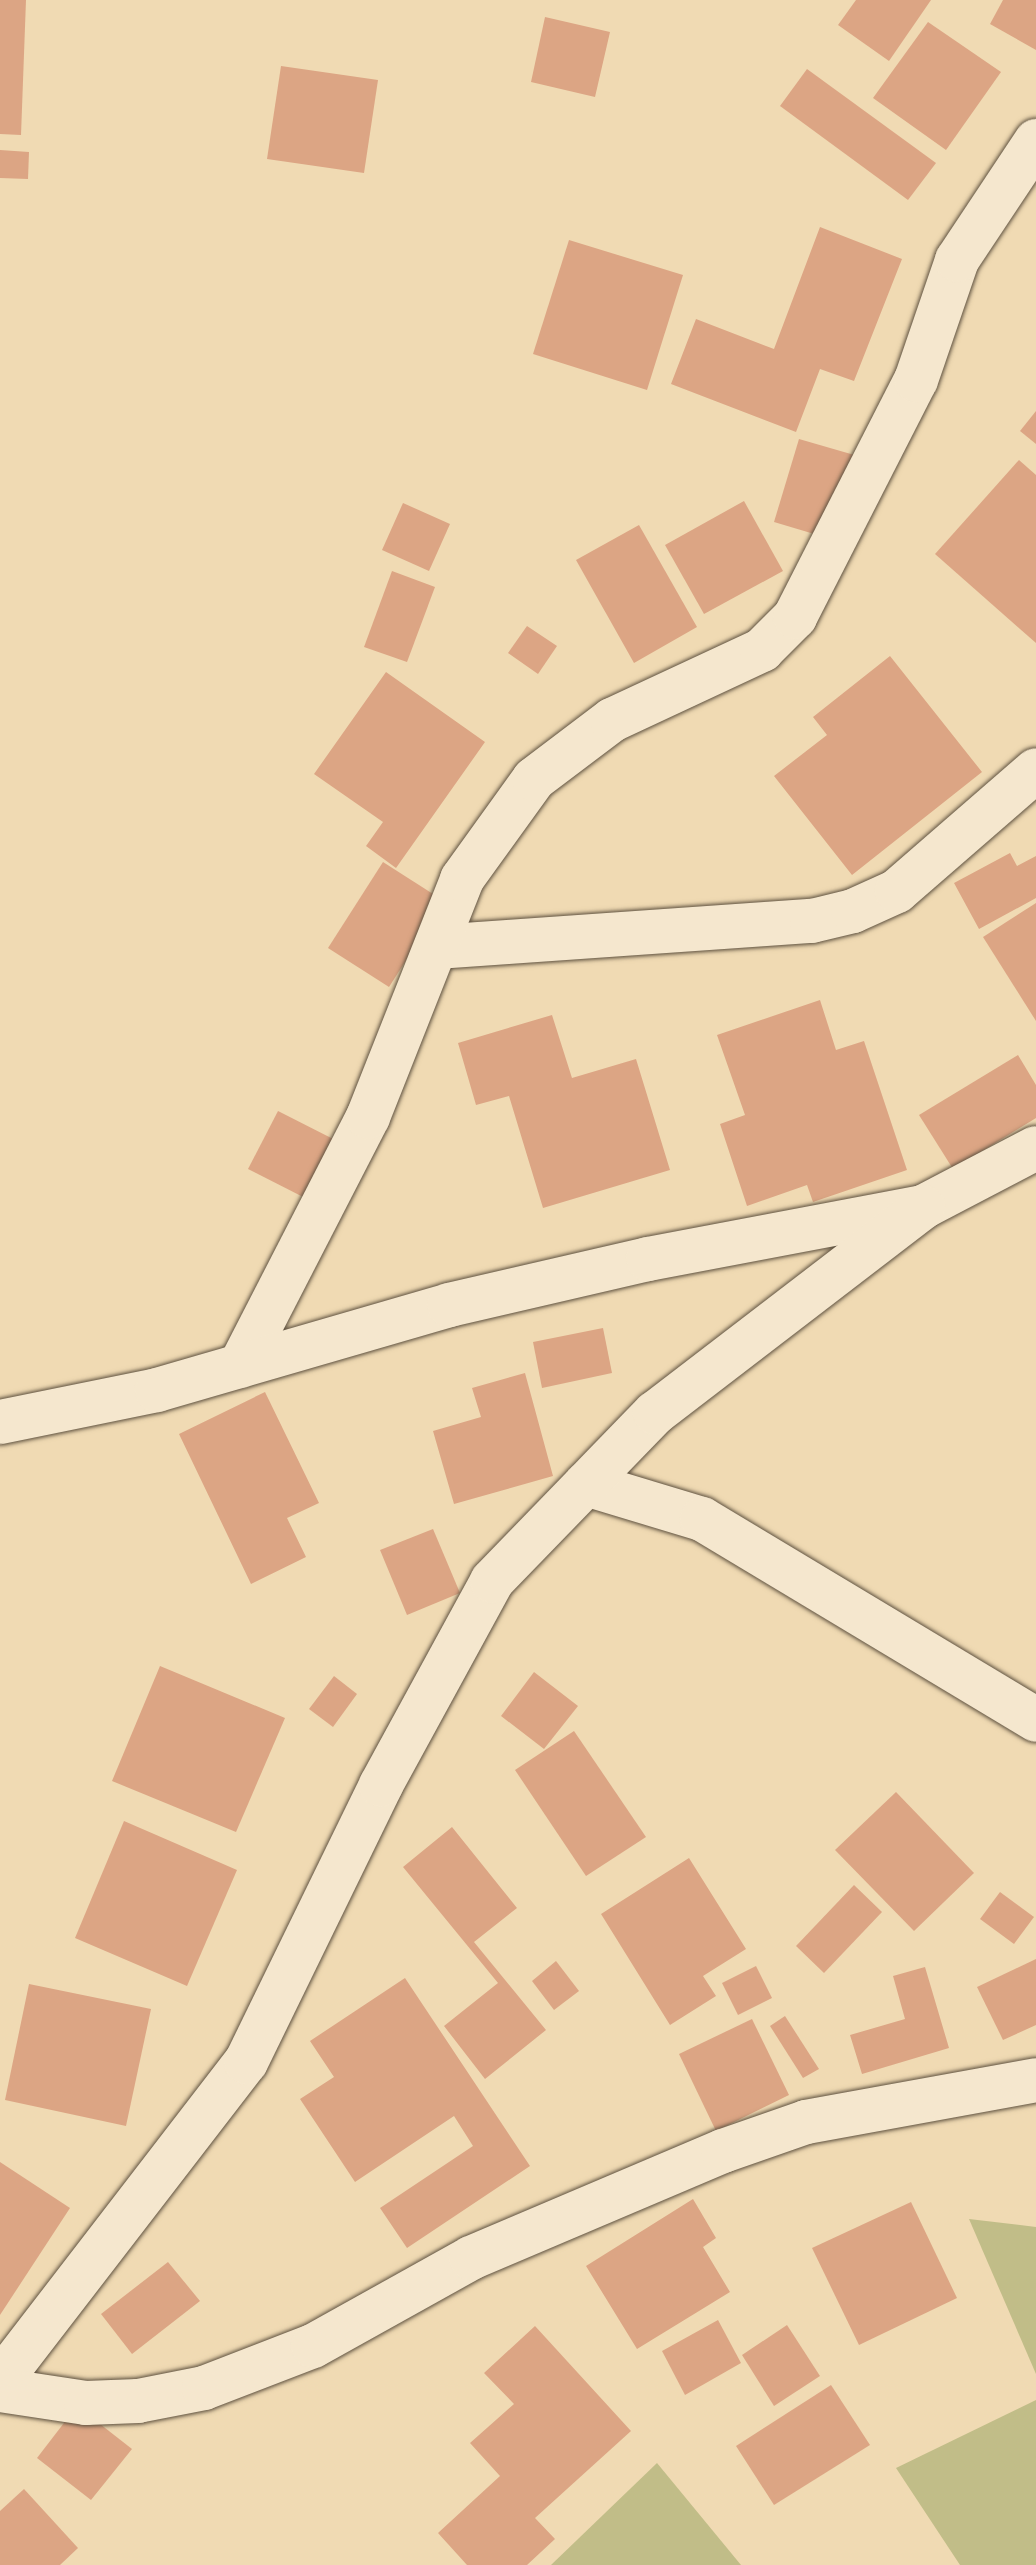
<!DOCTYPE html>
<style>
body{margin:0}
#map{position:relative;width:1036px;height:2565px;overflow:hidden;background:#f0dab3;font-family:"IM FELL DW Pica",serif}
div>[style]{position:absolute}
.green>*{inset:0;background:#c1bd88}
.building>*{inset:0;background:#dca584}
.roads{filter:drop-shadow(0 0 2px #5e513f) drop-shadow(0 0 2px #5e513f)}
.street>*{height:44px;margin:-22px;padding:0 22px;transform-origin:22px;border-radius:22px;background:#f5e7ce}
span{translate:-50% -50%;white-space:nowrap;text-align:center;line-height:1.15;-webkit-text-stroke:8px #f5e7ce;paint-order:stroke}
</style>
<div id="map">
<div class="green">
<i style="clip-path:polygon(969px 2219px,1036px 2227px,1036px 2374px)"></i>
<i style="clip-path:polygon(1036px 2400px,1036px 2565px,960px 2565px,896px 2468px)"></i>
<i style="clip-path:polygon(657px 2463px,741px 2565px,551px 2565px)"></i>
</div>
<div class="building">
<i style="clip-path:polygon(0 0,26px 0,21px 135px,0 134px)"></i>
<i style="clip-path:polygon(856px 0,931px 0,889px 61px,838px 25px)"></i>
<i style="clip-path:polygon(1003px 0,1036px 0,1036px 50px,990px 24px)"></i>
<i style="clip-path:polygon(545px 17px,610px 32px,595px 97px,531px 82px)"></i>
<i style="clip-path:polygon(928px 22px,1001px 72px,946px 150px,873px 98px)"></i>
<i style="clip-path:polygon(281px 66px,378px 80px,364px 173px,267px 159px)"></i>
<i style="clip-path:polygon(807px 69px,936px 163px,908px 200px,780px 106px)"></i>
<i style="clip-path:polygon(0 150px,29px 152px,28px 179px,0 178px)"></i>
<i style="clip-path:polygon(820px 227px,902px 259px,854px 381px,820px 369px,796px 432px,671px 384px,696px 319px,774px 349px)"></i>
<i style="clip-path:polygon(569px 240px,683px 275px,647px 390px,533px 354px)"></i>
<i style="clip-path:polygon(1036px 411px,1036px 444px,1020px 431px)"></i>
<i style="clip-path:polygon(799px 439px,875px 461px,851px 545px,774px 522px)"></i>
<i style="clip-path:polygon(1019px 460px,1036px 475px,1036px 643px,935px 554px)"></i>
<i style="clip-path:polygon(744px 501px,783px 571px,704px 614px,665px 545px)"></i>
<i style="clip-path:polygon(403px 503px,450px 524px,429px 571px,382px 550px)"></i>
<i style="clip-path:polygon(639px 525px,697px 627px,634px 663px,576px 560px)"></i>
<i style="clip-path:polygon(392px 571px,435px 587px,407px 662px,364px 647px)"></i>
<i style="clip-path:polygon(527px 626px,557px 646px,538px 674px,508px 653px)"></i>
<i style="clip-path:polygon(890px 656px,982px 772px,852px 875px,774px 776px,827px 735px,813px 717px)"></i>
<i style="clip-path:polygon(386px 672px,485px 742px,396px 868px,366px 846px,383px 822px,314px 774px)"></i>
<i style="clip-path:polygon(1010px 853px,1017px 866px,1036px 856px,1036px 898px,979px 929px,954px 883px)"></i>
<i style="clip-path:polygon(383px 862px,444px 901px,389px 987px,328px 948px)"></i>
<i style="clip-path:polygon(1036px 903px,1036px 1021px,983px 937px)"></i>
<i style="clip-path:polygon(820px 1000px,836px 1050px,864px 1041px,907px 1170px,813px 1202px,807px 1185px,747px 1206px,720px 1124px,745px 1115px,717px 1035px)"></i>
<i style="clip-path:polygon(552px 1015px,572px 1078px,636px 1059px,670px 1170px,543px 1208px,509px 1096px,476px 1105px,458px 1043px)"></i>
<i style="clip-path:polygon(1018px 1055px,1036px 1085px,1036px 1118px,953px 1169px,919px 1115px)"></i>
<i style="clip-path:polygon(278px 1111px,341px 1143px,311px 1201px,248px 1169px)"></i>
<i style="clip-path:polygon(603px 1328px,612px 1373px,542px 1388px,533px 1342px)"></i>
<i style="clip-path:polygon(525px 1373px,553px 1476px,454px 1504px,433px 1431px,481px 1417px,472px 1388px)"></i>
<i style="clip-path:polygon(265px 1392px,319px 1503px,287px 1518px,306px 1557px,251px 1584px,179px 1434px)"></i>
<i style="clip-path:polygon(433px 1529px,460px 1593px,407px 1615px,380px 1550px)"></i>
<i style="clip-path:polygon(160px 1666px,285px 1718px,236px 1832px,112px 1781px)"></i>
<i style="clip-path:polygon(534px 1672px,578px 1706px,544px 1749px,501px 1716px)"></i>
<i style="clip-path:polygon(334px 1676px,357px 1694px,333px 1727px,309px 1709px)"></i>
<i style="clip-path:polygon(574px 1731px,646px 1837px,586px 1876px,515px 1770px)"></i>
<i style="clip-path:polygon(896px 1792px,974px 1873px,914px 1931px,835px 1850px)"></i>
<i style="clip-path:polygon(124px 1821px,237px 1870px,187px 1986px,75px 1938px)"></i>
<i style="clip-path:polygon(452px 1827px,517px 1908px,474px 1942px,546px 2030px,485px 2079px,444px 2026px,498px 1983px,403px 1867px)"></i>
<i style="clip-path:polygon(689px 1858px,746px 1949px,703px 1976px,716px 1996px,670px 2025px,601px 1914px)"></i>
<i style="clip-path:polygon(854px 1885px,882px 1912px,824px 1973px,796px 1946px)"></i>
<i style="clip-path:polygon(1000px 1892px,1034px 1917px,1014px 1944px,980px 1919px)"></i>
<i style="clip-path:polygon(1036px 1959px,1036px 2025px,1003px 2040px,977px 1987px)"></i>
<i style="clip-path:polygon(556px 1961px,579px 1991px,554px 2010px,532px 1981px)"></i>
<i style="clip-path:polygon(756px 1966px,772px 1998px,738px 2015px,722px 1983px)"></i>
<i style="clip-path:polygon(925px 1967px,949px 2048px,862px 2074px,850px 2035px,905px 2019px,893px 1976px)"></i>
<i style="clip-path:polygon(405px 1978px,530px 2166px,407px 2248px,380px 2208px,473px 2146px,454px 2116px,355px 2182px,300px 2099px,334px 2077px,310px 2041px)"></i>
<i style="clip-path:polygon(29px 1984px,151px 2009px,126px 2126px,5px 2100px)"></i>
<i style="clip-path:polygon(785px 2016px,819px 2069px,803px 2078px,770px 2026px)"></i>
<i style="clip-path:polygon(752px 2019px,789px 2095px,716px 2131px,679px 2054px)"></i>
<i style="clip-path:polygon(0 2162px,70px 2208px,0 2315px)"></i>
<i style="clip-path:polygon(693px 2199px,716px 2238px,703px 2247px,730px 2292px,637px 2349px,586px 2266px)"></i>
<i style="clip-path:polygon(911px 2202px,957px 2298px,859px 2345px,812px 2248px)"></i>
<i style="clip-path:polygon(168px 2262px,200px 2301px,132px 2354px,101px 2314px)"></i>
<i style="clip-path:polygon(718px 2320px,741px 2363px,685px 2395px,662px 2351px)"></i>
<i style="clip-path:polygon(787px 2325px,820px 2376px,774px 2406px,742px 2355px)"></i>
<i style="clip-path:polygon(535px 2326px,631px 2431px,535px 2518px,555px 2539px,527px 2565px,467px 2565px,438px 2533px,500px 2476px,470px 2443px,514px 2404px,484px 2373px)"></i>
<i style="clip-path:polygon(831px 2385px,870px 2445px,774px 2505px,736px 2446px)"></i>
<i style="clip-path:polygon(77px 2406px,132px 2449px,91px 2500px,37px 2458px)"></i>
<i style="clip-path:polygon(24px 2489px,78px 2548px,60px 2565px,0 2565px,0 2511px)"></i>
</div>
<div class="roads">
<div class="street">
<i style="left:436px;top:947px;width:377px;rotate:-4deg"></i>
<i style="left:812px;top:921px;width:42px;rotate:-13.7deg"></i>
<i style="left:853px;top:911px;width:48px;rotate:-24.4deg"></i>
<i style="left:897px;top:891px;width:184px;rotate:-41deg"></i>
<i style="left:240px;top:1366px;width:280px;rotate:-62.8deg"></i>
<i style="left:368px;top:1117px;width:256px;rotate:-68.4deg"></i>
<i style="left:462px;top:879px;width:123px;rotate:-54.2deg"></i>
<i style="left:534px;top:779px;width:98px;rotate:-37.1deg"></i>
<i style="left:612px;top:720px;width:166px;rotate:-25deg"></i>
<i style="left:762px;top:650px;width:47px;rotate:-45deg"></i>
<i style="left:795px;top:617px;width:266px;rotate:-63deg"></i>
<i style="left:916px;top:380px;width:127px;rotate:-71.1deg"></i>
<i style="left:957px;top:260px;width:143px;rotate:-56.4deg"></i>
<i style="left:0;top:1422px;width:160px;rotate:-11.5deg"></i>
<i style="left:157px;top:1390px;width:304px;rotate:-16.2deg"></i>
<i style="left:449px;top:1305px;width:204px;rotate:-13deg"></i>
<i style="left:648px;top:1259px;width:280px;rotate:-10.7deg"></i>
<i style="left:923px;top:1207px;width:127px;rotate:-27.6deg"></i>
<i style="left:586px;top:1484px;width:121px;rotate:16.8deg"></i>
<i style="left:702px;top:1519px;width:390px;rotate:31deg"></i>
<i style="left:0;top:2381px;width:403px;rotate:-52.4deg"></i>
<i style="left:246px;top:2062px;width:308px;rotate:-64deg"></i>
<i style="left:381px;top:1785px;width:232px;rotate:-61.4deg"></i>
<i style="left:492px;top:1581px;width:234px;rotate:-45.9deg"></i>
<i style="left:655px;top:1413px;width:338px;rotate:-37.5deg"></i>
<i style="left:0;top:2390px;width:87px;rotate:8.6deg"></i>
<i style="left:86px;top:2403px;width:52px;rotate:-2.2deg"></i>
<i style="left:138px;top:2401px;width:67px;rotate:-11.1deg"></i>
<i style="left:204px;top:2388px;width:117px;rotate:-21.1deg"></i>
<i style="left:313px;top:2346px;width:181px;rotate:-29.1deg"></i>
<i style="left:471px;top:2258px;width:274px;rotate:-23deg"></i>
<i style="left:723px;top:2151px;width:88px;rotate:-19.3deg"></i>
<i style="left:806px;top:2122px;width:234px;rotate:-10.3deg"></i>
</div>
</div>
</div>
